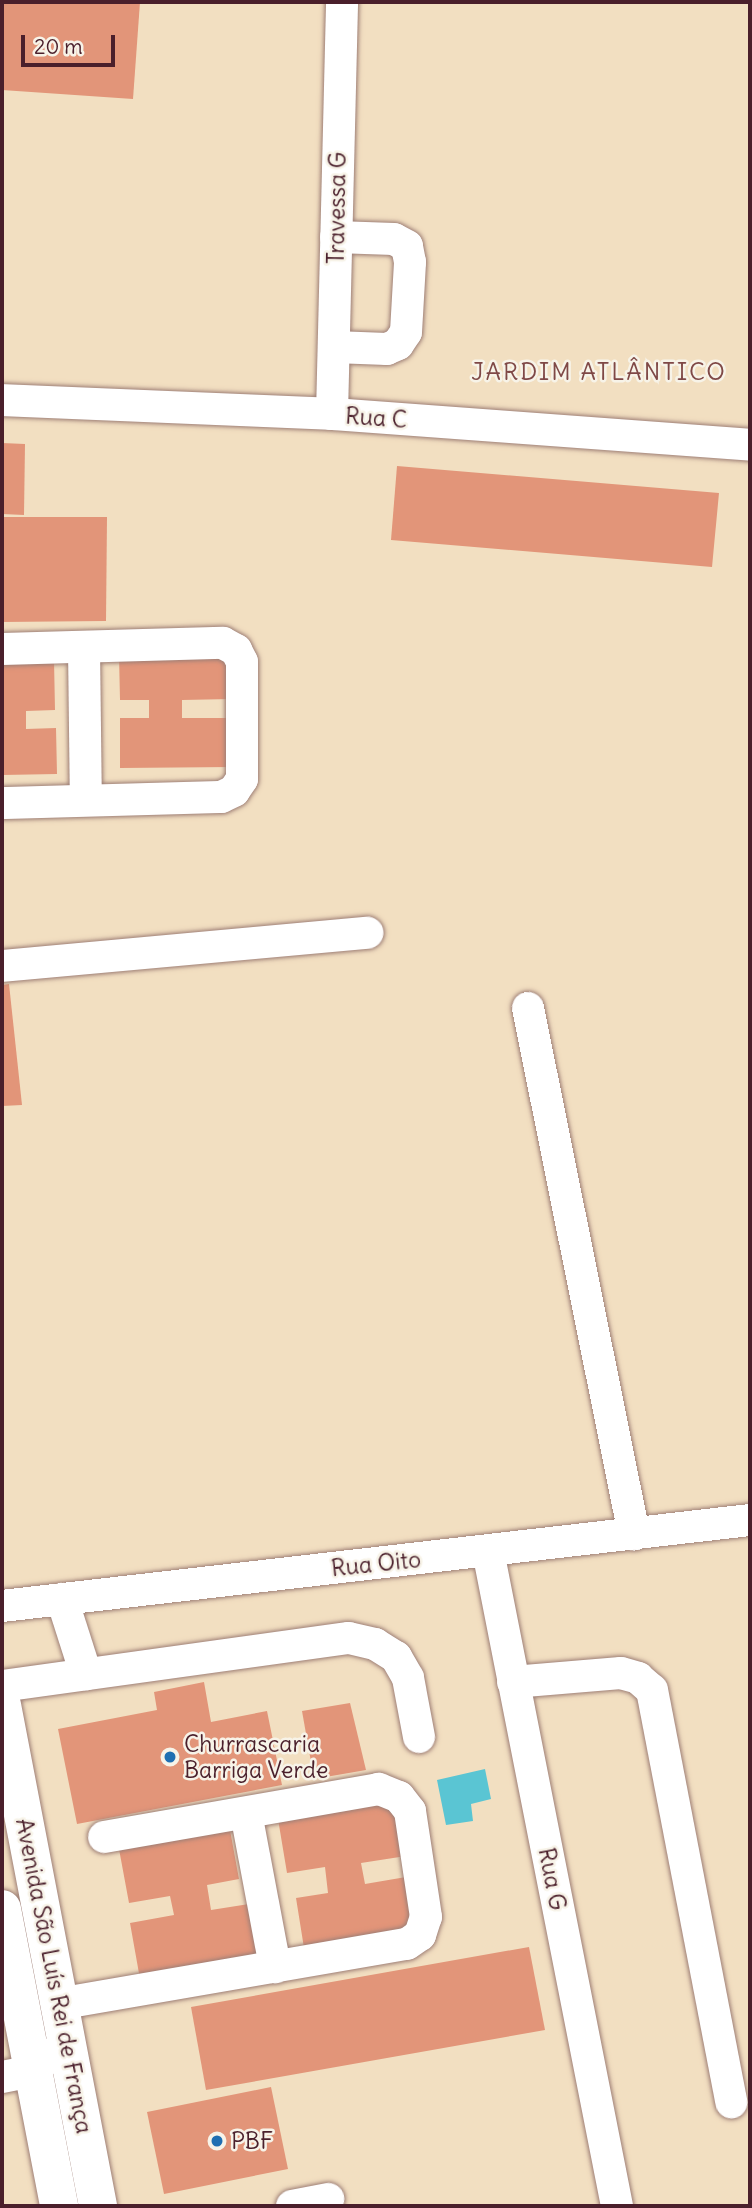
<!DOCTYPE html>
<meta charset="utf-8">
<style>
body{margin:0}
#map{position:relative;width:752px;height:2208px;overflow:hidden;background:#f2dfc1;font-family:Delius,sans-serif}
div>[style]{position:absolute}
.water>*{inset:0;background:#5ac5d3}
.building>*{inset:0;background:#e29579}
.roads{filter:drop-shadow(0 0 2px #9e7f76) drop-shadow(0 0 2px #9e7f76)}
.minor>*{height:32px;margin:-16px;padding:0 16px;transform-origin:16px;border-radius:16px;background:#fff}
.major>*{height:38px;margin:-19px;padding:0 19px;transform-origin:19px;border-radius:19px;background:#fff}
.dots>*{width:19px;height:19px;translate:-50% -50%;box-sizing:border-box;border:4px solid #f7f3e8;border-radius:50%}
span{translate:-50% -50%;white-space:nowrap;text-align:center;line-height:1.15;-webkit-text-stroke:5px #f7f3e8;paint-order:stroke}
.street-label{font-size:23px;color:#4a1f2b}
.poi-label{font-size:23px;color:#4a1f2b}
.left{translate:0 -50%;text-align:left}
.neighbourhood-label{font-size:24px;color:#7f4846;letter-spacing:2px}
.frame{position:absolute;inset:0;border:4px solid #4a1f2b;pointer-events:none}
.scale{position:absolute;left:21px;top:35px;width:94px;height:32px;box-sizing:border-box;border:4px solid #4a1f2b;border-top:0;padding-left:9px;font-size:21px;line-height:24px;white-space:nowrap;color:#4a1f2b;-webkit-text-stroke:5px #f7f3e8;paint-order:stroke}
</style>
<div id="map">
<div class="water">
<i style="clip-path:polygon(485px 1769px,491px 1799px,471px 1804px,473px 1821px,446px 1825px,437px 1780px)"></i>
</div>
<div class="building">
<i style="clip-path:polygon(2px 2px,140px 2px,133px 99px,2px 90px)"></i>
<i style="clip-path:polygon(2px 443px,25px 444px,24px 515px,2px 514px)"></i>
<i style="clip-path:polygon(397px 466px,719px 493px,712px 567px,391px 540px)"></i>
<i style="clip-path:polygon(2px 517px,107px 517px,106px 621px,2px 622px)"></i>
<i style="clip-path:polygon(232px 653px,232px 699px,182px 700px,182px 718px,231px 718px,232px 767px,120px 768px,120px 718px,149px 718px,149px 700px,120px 700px,119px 655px)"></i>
<i style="clip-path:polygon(54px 660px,55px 710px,26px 711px,26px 729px,56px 728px,57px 774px,2px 775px,2px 661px)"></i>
<i style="clip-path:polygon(9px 984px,22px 1105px,2px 1106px,2px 985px)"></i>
<i style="clip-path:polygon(204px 1682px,211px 1722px,267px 1711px,282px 1785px,77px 1824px,58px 1729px,157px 1710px,154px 1692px)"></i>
<i style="clip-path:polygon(350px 1703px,366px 1770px,314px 1779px,302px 1711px)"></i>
<i style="clip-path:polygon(398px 1800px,406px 1856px,361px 1863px,365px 1884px,406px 1877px,415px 1931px,304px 1948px,296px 1898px,328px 1893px,325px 1867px,287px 1873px,278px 1819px)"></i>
<i style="clip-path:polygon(230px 1830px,239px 1879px,207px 1885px,211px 1910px,249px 1904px,258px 1958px,140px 1979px,130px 1923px,174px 1915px,170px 1896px,129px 1903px,119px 1849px)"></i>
<i style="clip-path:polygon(529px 1947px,545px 2030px,206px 2090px,191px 2007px)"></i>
<i style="clip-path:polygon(271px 2087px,288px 2169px,164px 2194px,147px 2112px)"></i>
</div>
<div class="roads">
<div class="minor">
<i style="left:334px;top:347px;width:53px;rotate:2.2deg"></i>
<i style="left:387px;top:349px;width:12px;rotate:-24deg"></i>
<i style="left:398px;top:344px;width:14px;rotate:-56deg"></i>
<i style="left:406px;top:332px;width:70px;rotate:-86.7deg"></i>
<i style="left:410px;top:262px;width:16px;rotate:-101deg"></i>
<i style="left:407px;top:246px;width:15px;rotate:-152deg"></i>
<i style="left:394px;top:239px;width:58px;rotate:-178deg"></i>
<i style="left:2px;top:400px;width:330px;rotate:2.4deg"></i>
<i style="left:332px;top:414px;width:419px;rotate:4.2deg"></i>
<i style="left:332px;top:414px;width:412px;rotate:-88.6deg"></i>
<i style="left:84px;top:647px;width:153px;rotate:89.3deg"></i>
<i style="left:2px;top:649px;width:221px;rotate:-1.6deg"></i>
<i style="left:223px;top:643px;width:15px;rotate:28deg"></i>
<i style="left:236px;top:650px;width:13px;rotate:63deg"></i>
<i style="left:242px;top:662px;width:117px;rotate:90deg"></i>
<i style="left:242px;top:779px;width:14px;rotate:124deg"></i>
<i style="left:234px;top:791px;width:14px;rotate:155deg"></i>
<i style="left:221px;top:797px;width:219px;rotate:178.4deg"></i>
<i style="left:2px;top:966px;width:367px;rotate:-5.2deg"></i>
<i style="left:528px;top:1008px;width:537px;rotate:78.61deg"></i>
<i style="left:488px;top:1551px;width:668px;rotate:78.86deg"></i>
<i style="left:62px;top:1599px;width:79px;rotate:72.3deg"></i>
<i style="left:2px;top:1606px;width:753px;rotate:-6.56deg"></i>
<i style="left:513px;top:1682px;width:108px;rotate:-4.8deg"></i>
<i style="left:621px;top:1673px;width:18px;rotate:16deg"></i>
<i style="left:638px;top:1678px;width:18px;rotate:41deg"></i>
<i style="left:652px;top:1690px;width:420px;rotate:79.1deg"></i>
<i style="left:2px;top:1686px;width:350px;rotate:-7.9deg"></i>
<i style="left:349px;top:1638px;width:27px;rotate:13deg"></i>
<i style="left:375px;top:1644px;width:25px;rotate:32deg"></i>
<i style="left:396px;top:1657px;width:24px;rotate:60deg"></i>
<i style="left:408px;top:1678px;width:60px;rotate:79.4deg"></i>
<i style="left:246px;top:1813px;width:157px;rotate:79.3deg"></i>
<i style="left:58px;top:2004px;width:354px;rotate:-9.8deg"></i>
<i style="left:407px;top:1944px;width:16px;rotate:-35deg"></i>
<i style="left:420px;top:1935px;width:19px;rotate:-72deg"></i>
<i style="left:426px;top:1917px;width:107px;rotate:-98.6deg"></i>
<i style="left:410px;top:1811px;width:18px;rotate:-128deg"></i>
<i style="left:399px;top:1797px;width:22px;rotate:-158deg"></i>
<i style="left:379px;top:1789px;width:279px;rotate:170.1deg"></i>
<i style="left:2px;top:2077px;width:32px;rotate:-11deg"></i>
<i style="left:33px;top:2071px;width:25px;rotate:-43deg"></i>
<i style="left:292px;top:2206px;width:37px;rotate:-11deg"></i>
</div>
<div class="major">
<i style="left:2px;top:1705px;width:510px;rotate:79.15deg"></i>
<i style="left:2px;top:1909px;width:302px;rotate:79.1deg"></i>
</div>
</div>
<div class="dots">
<i style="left:170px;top:1757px;background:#1f6fb2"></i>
<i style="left:217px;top:2141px;background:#1f6fb2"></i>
</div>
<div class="street-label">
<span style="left:337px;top:208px;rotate:-89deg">Travessa G</span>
<span style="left:376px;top:418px;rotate:4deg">Rua C</span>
<span style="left:376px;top:1564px;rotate:-6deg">Rua Oito</span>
<span style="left:552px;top:1879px;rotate:79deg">Rua G</span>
<span style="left:54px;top:1976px;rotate:79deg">Avenida São Luís Rei de França</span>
</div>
<div class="poi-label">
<span class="left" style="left:184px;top:1757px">Churrascaria<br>Barriga Verde</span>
<span class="left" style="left:231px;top:2141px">PBF</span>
</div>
<div class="neighbourhood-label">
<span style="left:599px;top:372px">JARDIM ATLÂNTICO</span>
</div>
<div class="frame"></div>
<div class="scale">20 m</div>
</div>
